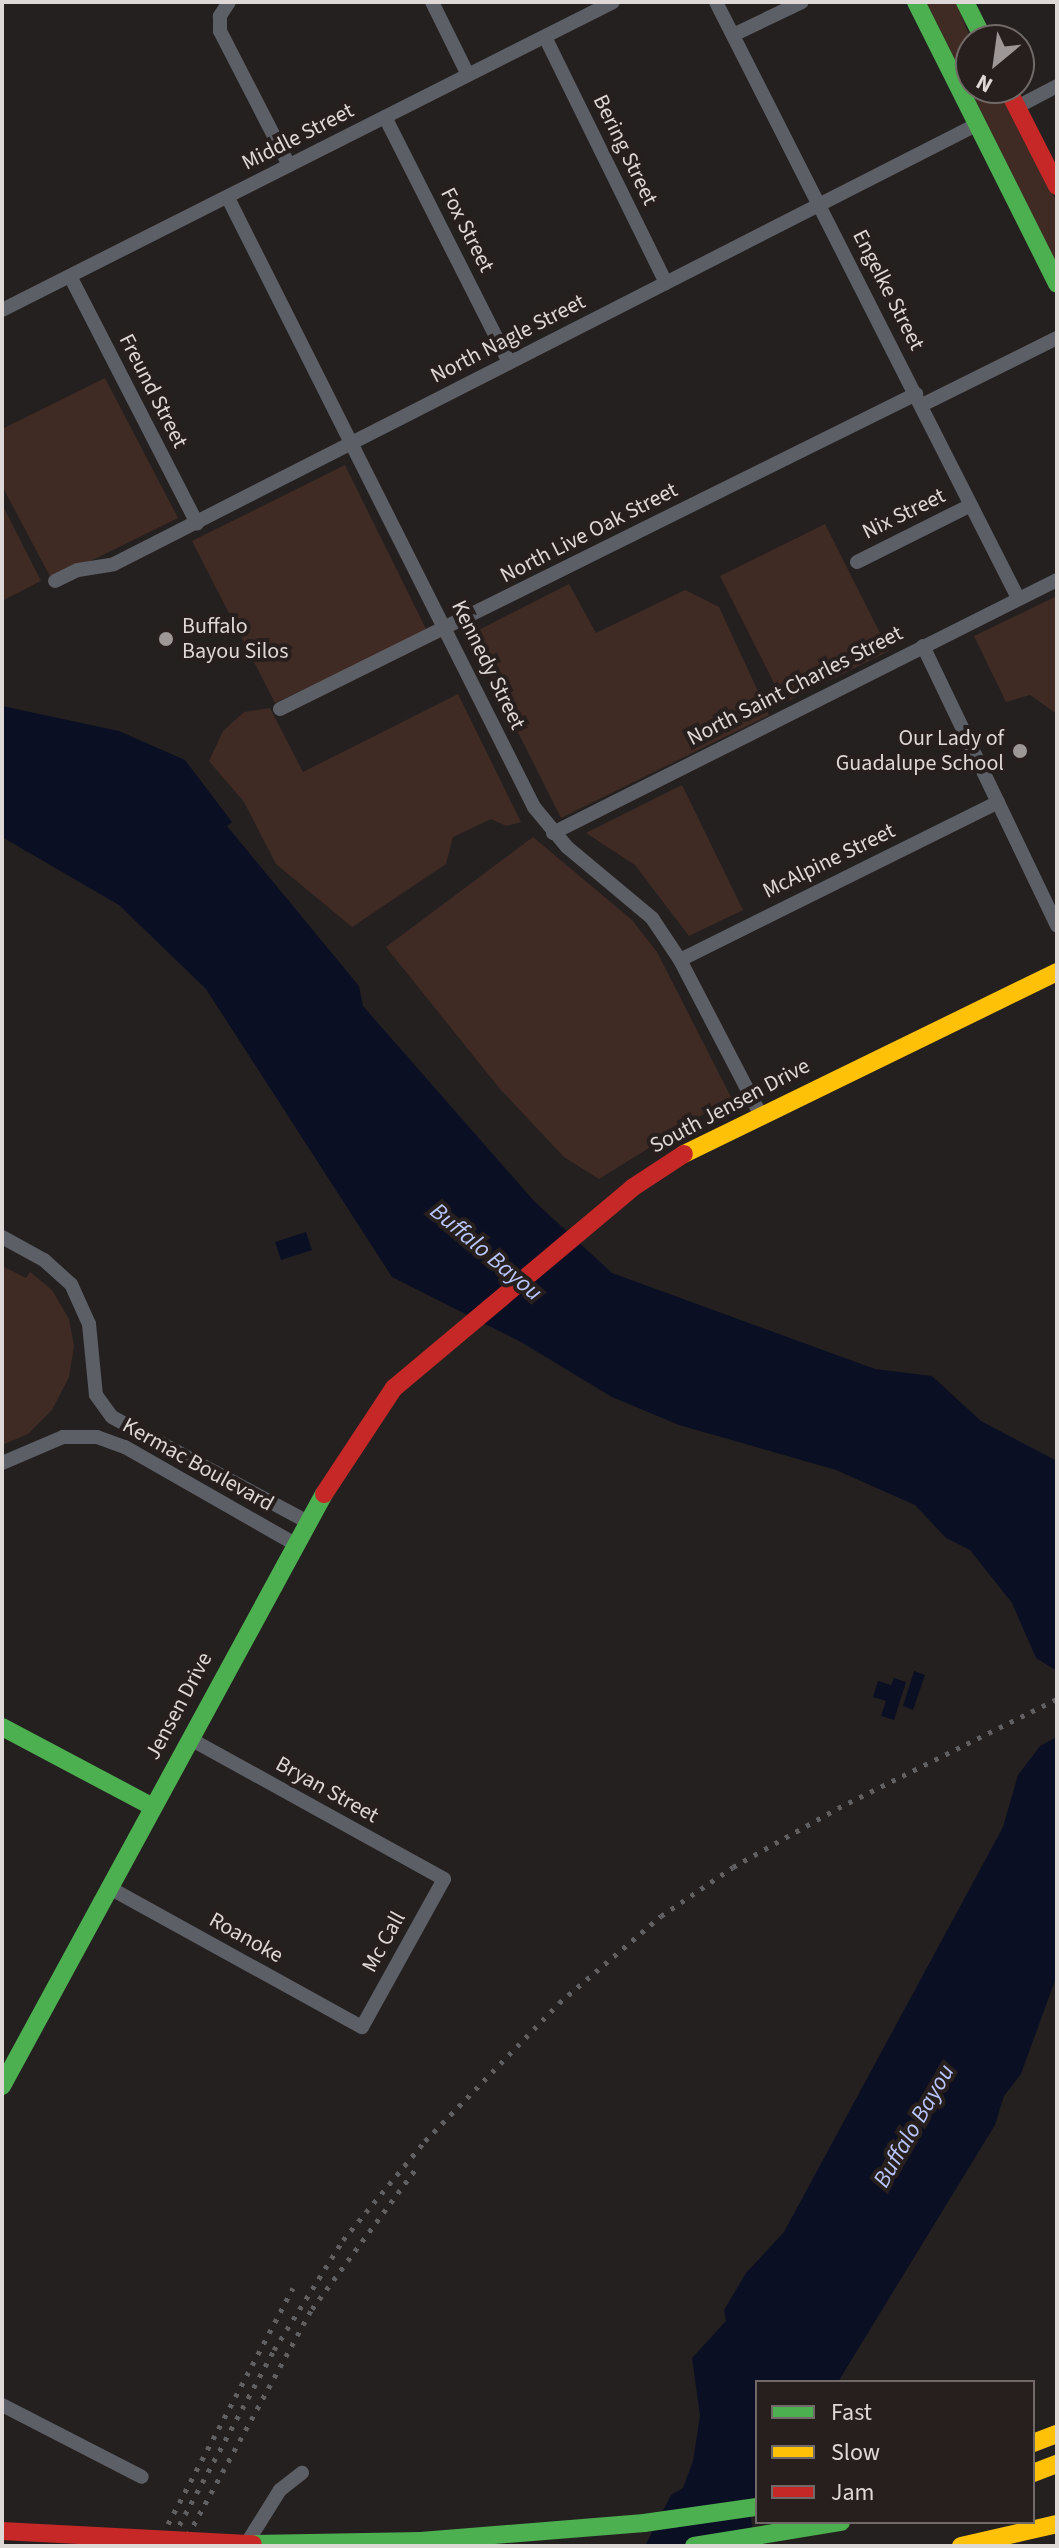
<!DOCTYPE html>
<style>
body{margin:0}
#map{position:relative;width:1059px;height:2548px;overflow:hidden;background:#24201f;font-family:"Source Sans 3",sans-serif}
div>[style]{position:absolute}
.green>*{inset:0;background:#402a24}
.water>*{inset:0;background:#0b0f23}
.street>*{height:14px;margin:-7px;padding:0 7px;transform-origin:7px;border-radius:7px;background:#5d5f67}
.fast>*{height:18px;margin:-9px;padding:0 9px;transform-origin:9px;border-radius:9px;background:#4caf50}
.slow>*{height:18px;margin:-9px;padding:0 9px;transform-origin:9px;border-radius:9px;background:#ffc107}
.jam>*{height:18px;margin:-9px;padding:0 9px;transform-origin:9px;border-radius:9px;background:#c62828}
.rail>*{height:5px;margin-top:-2.5px;transform-origin:0;background:repeating-linear-gradient(90deg,#605f62 0 4px,transparent 0 12px)}
.fast-bridge>*{height:18px;margin:-9px;padding:0 9px;transform-origin:9px;border-radius:9px;background:#4caf50}
.jam-bridge>*{height:18px;margin:-9px;padding:0 9px;transform-origin:9px;border-radius:9px;background:#c62828}
.dots>*{width:22px;height:22px;translate:-50% -50%;box-sizing:border-box;border:4px solid #261f1d;border-radius:50%}
span{translate:-50% -50%;white-space:nowrap;text-align:center;line-height:1.15;-webkit-text-stroke:8px #261f1d;paint-order:stroke}
.street-label{font-size:22px;color:#ded8d7}
.poi-label{font-size:22px;color:#ded8d7}
.left{translate:0 -50%;text-align:left}
.right{translate:-100% -50%;text-align:right}
.water-label{font-size:24px;color:#bac7fd;font-style:italic}
.frame{position:absolute;inset:0;border:4px solid #ded8d7;pointer-events:none}
.legend{position:absolute;left:755px;top:2380px;width:280px;height:144px;box-sizing:border-box;background:#261f1d;border:2px solid #706967;margin:0;padding:10px 14px;list-style:none;font-size:24px;color:#ded8d7}
.legend li{display:flex;align-items:center;gap:16px;height:40px}
.legend b{width:40px;border:2px solid #706967}
.north{position:absolute;left:955px;top:24px;width:80px;height:80px;box-sizing:border-box;background:#261f1d;border:2px solid #706967;border-radius:50%;rotate:209deg;font-size:22px;font-weight:700;line-height:32px;text-align:center;color:#ded8d7}
.north::after{content:'';display:block;margin:auto;width:28px;height:36px;background:#9d9897;clip-path:polygon(50% 0,100% 100%,50% 72%,0 100%)}
</style>
<div id="map">
<div class="green">
<i style="clip-path:polygon(922px 2px,956px 2px,971px 40px,971px 88px,999px 88px,1057px 202px,1057px 269px)"></i>
<i style="clip-path:polygon(105px 378px,178px 518px,52px 580px,2px 486px,2px 429px)"></i>
<i style="clip-path:polygon(345px 465px,427px 631px,275px 703px,192px 541px)"></i>
<i style="clip-path:polygon(2px 504px,41px 581px,2px 601px)"></i>
<i style="clip-path:polygon(825px 524px,889px 651px,784px 703px,720px 576px)"></i>
<i style="clip-path:polygon(569px 584px,596px 633px,685px 590px,719px 607px,769px 715px,561px 818px,469px 635px)"></i>
<i style="clip-path:polygon(1057px 596px,1057px 714px,1030px 695px,1006px 702px,974px 636px)"></i>
<i style="clip-path:polygon(458px 694px,521px 822px,506px 826px,491px 819px,453px 837px,446px 864px,352px 927px,276px 864px,244px 802px,209px 761px,223px 731px,244px 712px,270px 708px,303px 772px)"></i>
<i style="clip-path:polygon(682px 785px,743px 910px,689px 936px,635px 865px,586px 833px)"></i>
<i style="clip-path:polygon(533px 837px,632px 920px,657px 952px,731px 1097px,599px 1179px,564px 1157px,500px 1089px,386px 947px)"></i>
<i style="clip-path:polygon(2px 1266px,26px 1278px,30px 1272px,52px 1290px,69px 1319px,74px 1346px,69px 1377px,52px 1410px,28px 1434px,2px 1445px)"></i>
</div>
<div class="water">
<i style="clip-path:polygon(2px 706px,119px 731px,185px 760px,232px 822px,227px 826px,359px 986px,363px 1006px,534px 1201px,612px 1273px,875px 1369px,932px 1376px,981px 1421px,1057px 1461px,1057px 1671px,1036px 1658px,1012px 1603px,970px 1550px,946px 1538px,915px 1505px,836px 1470px,679px 1425px,612px 1397px,521px 1342px,392px 1277px,206px 989px,119px 905px,2px 837px)"></i>
<i style="clip-path:polygon(306px 1232px,312px 1250px,281px 1260px,275px 1242px)"></i>
<i style="clip-path:polygon(914px 1671px,925px 1675px,913px 1710px,903px 1706px)"></i>
<i style="clip-path:polygon(894px 1678px,906px 1682px,894px 1720px,881px 1716px,886px 1701px,873px 1697px,878px 1681px,891px 1685px)"></i>
<i style="clip-path:polygon(1057px 1737px,1057px 1975px,1021px 2074px,1004px 2096px,995px 2125px,838px 2382px,757px 2382px,757px 2496px,748px 2503px,756px 2546px,645px 2546px,671px 2495px,683px 2488px,693px 2461px,700px 2416px,692px 2358px,726px 2321px,724px 2310px,746px 2273px,784px 2232px,1003px 1827px,1018px 1775px,1040px 1746px)"></i>
</div>
<div class="street">
<i style="left:229px;top:2px;width:17px;rotate:123deg"></i>
<i style="left:220px;top:16px;width:15px;rotate:90deg"></i>
<i style="left:220px;top:31px;width:151px;rotate:62.8deg"></i>
<i style="left:432px;top:2px;width:81px;rotate:63.7deg"></i>
<i style="left:716px;top:2px;width:668px;rotate:63.13deg"></i>
<i style="left:733px;top:35px;width:76px;rotate:-25.6deg"></i>
<i style="left:545px;top:37px;width:274px;rotate:63.8deg"></i>
<i style="left:1017px;top:107px;width:45px;rotate:-27.7deg"></i>
<i style="left:385px;top:117px;width:275px;rotate:63.2deg"></i>
<i style="left:228px;top:198px;width:682px;rotate:63.32deg"></i>
<i style="left:534px;top:807px;width:52px;rotate:50.5deg"></i>
<i style="left:567px;top:847px;width:111px;rotate:39.9deg"></i>
<i style="left:652px;top:918px;width:50px;rotate:56.3deg"></i>
<i style="left:680px;top:960px;width:174px;rotate:62.5deg"></i>
<i style="left:71px;top:278px;width:276px;rotate:62.8deg"></i>
<i style="left:2px;top:310px;width:684px;rotate:-26.75deg"></i>
<i style="left:922px;top:405px;width:151px;rotate:-26.4deg"></i>
<i style="left:857px;top:562px;width:127px;rotate:-26.6deg"></i>
<i style="left:55px;top:581px;width:25px;rotate:-26deg"></i>
<i style="left:78px;top:570px;width:36px;rotate:-9deg"></i>
<i style="left:114px;top:564px;width:970px;rotate:-26.99deg"></i>
<i style="left:923px;top:646px;width:310px;rotate:64.4deg"></i>
<i style="left:280px;top:709px;width:710px;rotate:-26.35deg"></i>
<i style="left:553px;top:833px;width:564px;rotate:-26.66deg"></i>
<i style="left:680px;top:960px;width:355px;rotate:-26.4deg"></i>
<i style="left:2px;top:1237px;width:48px;rotate:28.7deg"></i>
<i style="left:44px;top:1260px;width:36px;rotate:42deg"></i>
<i style="left:71px;top:1284px;width:44px;rotate:65.8deg"></i>
<i style="left:89px;top:1324px;width:71px;rotate:84.4deg"></i>
<i style="left:96px;top:1395px;width:27px;rotate:54deg"></i>
<i style="left:112px;top:1417px;width:220px;rotate:28.2deg"></i>
<i style="left:2px;top:1463px;width:66px;rotate:-23.1deg"></i>
<i style="left:63px;top:1437px;width:34px"></i>
<i style="left:97px;top:1437px;width:30px;rotate:20deg"></i>
<i style="left:125px;top:1447px;width:193px;rotate:29.7deg"></i>
<i style="left:108px;top:1887px;width:290px;rotate:28.9deg"></i>
<i style="left:362px;top:2027px;width:169px;rotate:-61deg"></i>
<i style="left:444px;top:1879px;width:291px;rotate:-151.1deg"></i>
<i style="left:2px;top:2405px;width:157px;rotate:27.2deg"></i>
<i style="left:245px;top:2546px;width:66px;rotate:-58deg"></i>
<i style="left:280px;top:2490px;width:28px;rotate:-38deg"></i>
</div>
<div class="fast">
<i style="left:916px;top:2px;width:315px;rotate:63.4deg"></i>
<i style="left:965px;top:2px;width:42px;rotate:63.4deg"></i>
<i style="left:2px;top:1727px;width:169px;rotate:27.9deg"></i>
<i style="left:2px;top:2086px;width:674px;rotate:-61.46deg"></i>
<i style="left:694px;top:2546px;width:149px;rotate:-9.3deg"></i>
</div>
<div class="slow">
<i style="left:684px;top:1154px;width:415px;rotate:-26deg"></i>
<i style="left:1033px;top:2443px;width:26px;rotate:-21deg"></i>
<i style="left:1033px;top:2473px;width:26px;rotate:-21deg"></i>
<i style="left:961px;top:2546px;width:98px;rotate:-12.9deg"></i>
</div>
<div class="jam">
<i style="left:1007px;top:88px;width:110px;rotate:63deg"></i>
<i style="left:324px;top:1494px;width:127px;rotate:-56.6deg"></i>
<i style="left:394px;top:1388px;width:311px;rotate:-40deg"></i>
<i style="left:632px;top:1188px;width:62px;rotate:-33.2deg"></i>
</div>
<div class="rail">
<i style="left:168px;top:2524px;width:267px;rotate:-62.1deg"></i>
<i style="left:168px;top:2546px;width:223px;rotate:-61.6deg"></i>
<i style="left:274px;top:2350px;width:130px;rotate:-57.9deg"></i>
<i style="left:343px;top:2240px;width:129px;rotate:-50.4deg"></i>
<i style="left:425px;top:2141px;width:192px;rotate:-45.8deg"></i>
<i style="left:559px;top:2003px;width:134px;rotate:-40.5deg"></i>
<i style="left:661px;top:1916px;width:87px;rotate:-34.2deg"></i>
<i style="left:733px;top:1867px;width:120px;rotate:-29.3deg"></i>
<i style="left:838px;top:1808px;width:245px;rotate:-26.5deg"></i>
<i style="left:182px;top:2546px;width:270px;rotate:-61.3deg"></i>
<i style="left:312px;top:2309px;width:178px;rotate:-53.5deg"></i>
</div>
<div class="fast-bridge">
<i style="left:253px;top:2544px;width:168px;rotate:-1deg"></i>
<i style="left:421px;top:2541px;width:224px;rotate:-4.6deg"></i>
<i style="left:644px;top:2523px;width:114px;rotate:-8.1deg"></i>
</div>
<div class="jam-bridge">
<i style="left:2px;top:2531px;width:251px;rotate:3deg"></i>
</div>
<div class="dots">
<i style="left:166px;top:639px;background:#9d9897"></i>
<i style="left:1020px;top:751px;background:#9d9897"></i>
</div>
<div class="street-label">
<span style="left:298px;top:137px;rotate:-27deg">Middle Street</span>
<span style="left:625px;top:150px;rotate:64deg">Bering Street</span>
<span style="left:467px;top:230px;rotate:63deg">Fox Street</span>
<span style="left:888px;top:290px;rotate:63deg">Engelke Street</span>
<span style="left:508px;top:339px;rotate:-27deg">North Nagle Street</span>
<span style="left:153px;top:391px;rotate:63deg">Freund Street</span>
<span style="left:904px;top:514px;rotate:-26deg">Nix Street</span>
<span style="left:589px;top:533px;rotate:-27deg">North Live Oak Street</span>
<span style="left:488px;top:665px;rotate:64deg">Kennedy Street</span>
<span style="left:795px;top:686px;rotate:-27deg">North Saint Charles Street</span>
<span style="left:829px;top:861px;rotate:-26deg">McAlpine Street</span>
<span style="left:730px;top:1106px;rotate:-28deg">South Jensen Drive</span>
<span style="left:198px;top:1465px;rotate:29deg">Kermac Boulevard</span>
<span style="left:179px;top:1706px;rotate:-62deg">Jensen Drive</span>
<span style="left:327px;top:1790px;rotate:29deg">Bryan Street</span>
<span style="left:246px;top:1938px;rotate:29deg">Roanoke</span>
<span style="left:384px;top:1942px;rotate:-61deg">Mc Call</span>
</div>
<div class="poi-label">
<span class="left" style="left:182px;top:639px">Buffalo<br>Bayou Silos</span>
<span class="right" style="left:1004px;top:751px">Our Lady of<br>Guadalupe School</span>
</div>
<div class="water-label">
<span style="left:486px;top:1252px;rotate:40deg">Buffalo Bayou</span>
<span style="left:914px;top:2126px;rotate:-60deg">Buffalo Bayou</span>
</div>
<div class="frame"></div>
<ul class="legend">
<li><b style="height:10px;background:#4caf50"></b>Fast</li>
<li><b style="height:10px;background:#ffc107"></b>Slow</li>
<li><b style="height:10px;background:#c62828"></b>Jam</li>
</ul>
<div class="north">N</div>
</div>
